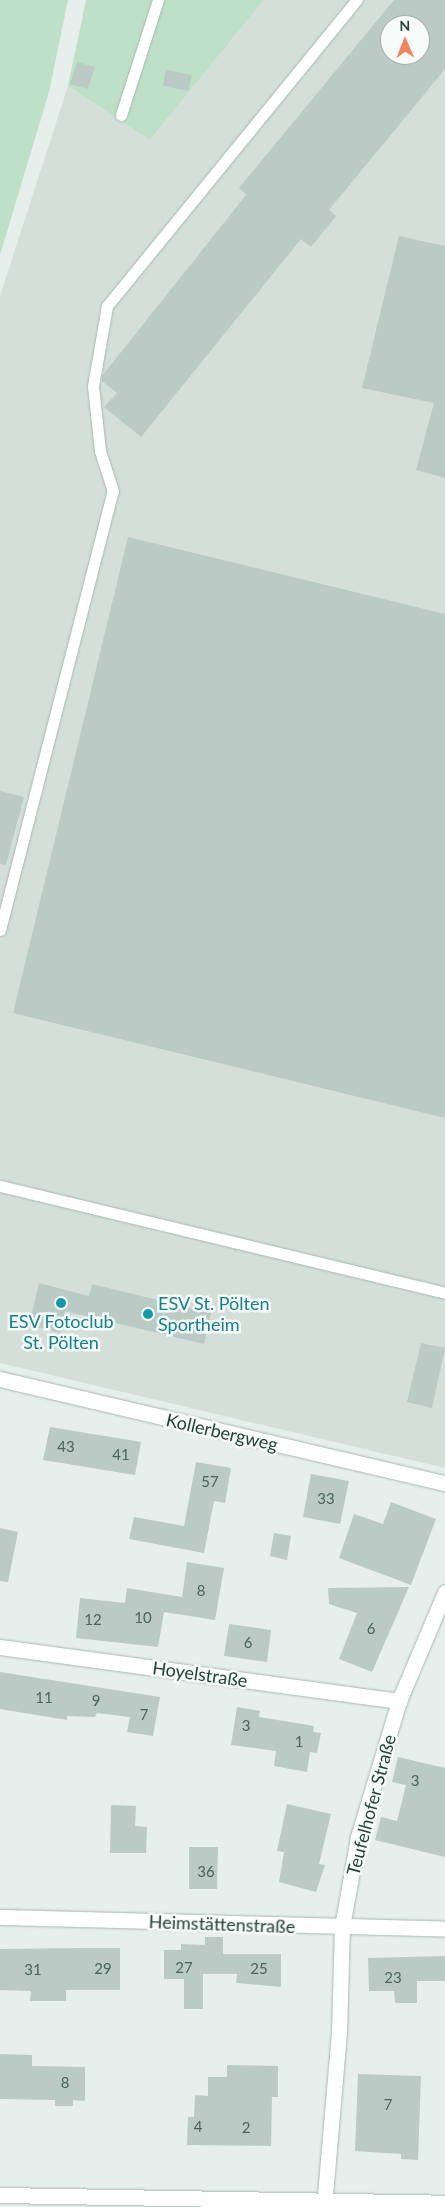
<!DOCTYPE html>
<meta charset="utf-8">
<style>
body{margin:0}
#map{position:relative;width:445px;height:2207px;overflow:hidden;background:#e6efeb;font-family:Lato,sans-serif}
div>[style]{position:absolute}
.built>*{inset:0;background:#d4dfda}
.green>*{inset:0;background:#bfe0c8}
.building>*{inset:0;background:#bbcac4}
.roads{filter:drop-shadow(0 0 1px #a8b8b2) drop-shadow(0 0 1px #a8b8b2)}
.lane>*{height:11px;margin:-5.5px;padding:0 5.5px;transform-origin:5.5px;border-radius:5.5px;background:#fff}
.street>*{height:15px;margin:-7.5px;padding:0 7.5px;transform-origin:7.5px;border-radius:7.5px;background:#fff}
.dots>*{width:14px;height:14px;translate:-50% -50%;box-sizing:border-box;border:2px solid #f7fbf9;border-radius:50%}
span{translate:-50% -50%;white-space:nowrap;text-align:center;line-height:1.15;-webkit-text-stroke:5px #f7fbf9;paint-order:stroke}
.number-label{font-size:15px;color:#4a645c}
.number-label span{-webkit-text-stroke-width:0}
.culture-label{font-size:18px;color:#0d838f}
.left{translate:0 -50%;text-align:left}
.street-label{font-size:18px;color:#24423a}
.north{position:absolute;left:380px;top:15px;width:50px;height:50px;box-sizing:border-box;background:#f7fbf9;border:1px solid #a3b1ad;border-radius:50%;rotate:359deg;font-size:14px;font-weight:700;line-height:20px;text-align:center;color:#24423a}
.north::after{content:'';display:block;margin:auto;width:18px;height:22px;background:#f4845f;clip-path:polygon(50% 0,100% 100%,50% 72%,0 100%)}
</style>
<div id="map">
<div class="built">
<i style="clip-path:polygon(evenodd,264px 0,445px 0,445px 1468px,0 1363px,0 296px,68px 86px,150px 140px,264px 0,390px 25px,420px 25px,420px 55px,390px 55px,390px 25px)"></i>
</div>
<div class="green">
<i style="clip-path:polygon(0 0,68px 0,49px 92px,0 255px)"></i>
<i style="clip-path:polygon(86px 0,264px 0,150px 140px,68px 86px)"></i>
</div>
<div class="building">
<i style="clip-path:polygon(evenodd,394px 0,445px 0,445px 69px,329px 210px,336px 216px,311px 247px,301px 239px,141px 437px,104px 407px,117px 393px,102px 381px,102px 376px,246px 195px,239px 188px,394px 0,390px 25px,420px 25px,420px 55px,390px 55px,390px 25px)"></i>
<i style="clip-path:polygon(77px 62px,95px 67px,88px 89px,70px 84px)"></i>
<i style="clip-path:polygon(166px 70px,192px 75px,188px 91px,163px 86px)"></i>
<i style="clip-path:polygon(399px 236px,445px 246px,445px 478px,416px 470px,434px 403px,362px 388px)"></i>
<i style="clip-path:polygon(128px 537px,445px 614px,445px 1118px,13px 1013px)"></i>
<i style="clip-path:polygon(0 791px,24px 797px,6px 865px,0 864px)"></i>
<i style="clip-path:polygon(39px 1283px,89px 1296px,92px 1284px,211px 1313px,204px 1344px,65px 1311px,60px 1333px,29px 1325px)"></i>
<i style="clip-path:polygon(421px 1343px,445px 1348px,432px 1408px,407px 1402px)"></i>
<i style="clip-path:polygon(50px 1427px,141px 1442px,135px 1475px,43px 1460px)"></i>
<i style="clip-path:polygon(196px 1462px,231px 1468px,225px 1503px,214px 1501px,204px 1553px,129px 1539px,134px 1517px,184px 1526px)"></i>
<i style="clip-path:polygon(311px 1474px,349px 1481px,340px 1524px,303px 1517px)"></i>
<i style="clip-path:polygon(391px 1502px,436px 1519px,411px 1585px,339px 1558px,354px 1514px,383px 1524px)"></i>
<i style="clip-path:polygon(0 1528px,18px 1532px,8px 1582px,0 1581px)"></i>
<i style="clip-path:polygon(274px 1533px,291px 1536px,287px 1560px,270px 1556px)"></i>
<i style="clip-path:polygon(187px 1562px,224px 1568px,215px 1620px,164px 1612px,158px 1647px,76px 1638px,80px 1598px,125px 1603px,127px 1588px,182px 1597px)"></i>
<i style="clip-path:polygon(409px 1587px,372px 1672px,339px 1659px,357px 1613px,329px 1604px,328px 1588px)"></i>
<i style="clip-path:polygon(229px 1624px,271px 1630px,267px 1662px,224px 1656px)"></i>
<i style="clip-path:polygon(0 1672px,160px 1697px,153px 1736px,127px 1732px,130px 1717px,97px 1713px,95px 1717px,67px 1716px,67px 1720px,0 1709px)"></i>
<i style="clip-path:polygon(237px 1707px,260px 1711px,259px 1717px,314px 1726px,313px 1732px,321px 1733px,317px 1753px,310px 1752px,307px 1772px,274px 1766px,276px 1751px,231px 1745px)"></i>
<i style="clip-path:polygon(398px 1757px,445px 1768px,445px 1857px,375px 1840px,381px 1817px,397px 1821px,406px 1785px,392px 1782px)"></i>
<i style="clip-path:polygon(287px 1804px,331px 1814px,319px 1864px,325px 1865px,316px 1892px,279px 1882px,284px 1852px,277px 1851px)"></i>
<i style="clip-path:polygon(111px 1805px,136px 1806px,135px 1826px,147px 1827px,146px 1853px,110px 1853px)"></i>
<i style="clip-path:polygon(189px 1847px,218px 1847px,217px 1889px,189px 1889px)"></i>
<i style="clip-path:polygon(205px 1937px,223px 1937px,223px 1954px,281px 1954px,281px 1987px,236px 1983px,237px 1974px,203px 1974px,203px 2009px,184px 2009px,184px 1979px,164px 1979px,164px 1950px,181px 1950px,181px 1944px,205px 1945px)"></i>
<i style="clip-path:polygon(86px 1948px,120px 1948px,120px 1990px,66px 1990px,66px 2001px,30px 2001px,31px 1991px,0 1990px,0 1949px)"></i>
<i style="clip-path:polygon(445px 1956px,445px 1981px,417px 1981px,417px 2003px,395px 2003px,394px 1991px,369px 1991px,368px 1958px)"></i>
<i style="clip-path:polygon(0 2054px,32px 2055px,32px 2066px,85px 2067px,85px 2101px,73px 2100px,73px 2106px,55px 2106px,55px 2100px,0 2099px)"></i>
<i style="clip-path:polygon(227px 2065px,278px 2066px,278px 2097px,272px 2097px,271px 2146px,187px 2145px,188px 2117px,194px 2117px,195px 2095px,208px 2096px,208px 2077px,227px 2077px)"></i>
<i style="clip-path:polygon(358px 2074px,421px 2076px,418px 2160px,401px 2159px,401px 2154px,355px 2151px)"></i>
</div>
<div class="roads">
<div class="lane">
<i style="left:121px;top:115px;width:121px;rotate:-72.2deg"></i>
<i style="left:0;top:930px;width:453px;rotate:-75.6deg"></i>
<i style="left:113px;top:491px;width:42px;rotate:-108deg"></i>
<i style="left:100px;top:451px;width:65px;rotate:-96.1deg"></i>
<i style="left:93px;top:386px;width:81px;rotate:-80.1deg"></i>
<i style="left:107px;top:306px;width:395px;rotate:-50.8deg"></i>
<i style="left:0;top:1186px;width:458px;rotate:13.5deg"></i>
</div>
<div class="street">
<i style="left:0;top:1379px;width:457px;rotate:13.2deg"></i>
<i style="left:0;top:1647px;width:403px;rotate:7.7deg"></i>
<i style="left:0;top:1917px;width:445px;rotate:1.5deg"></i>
<i style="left:0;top:2195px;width:445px;rotate:1deg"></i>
<i style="left:324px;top:2207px;width:175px;rotate:-85.1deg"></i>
<i style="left:339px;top:2033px;width:106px;rotate:-88.4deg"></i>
<i style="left:342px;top:1927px;width:91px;rotate:-79.9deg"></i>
<i style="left:358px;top:1837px;width:142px;rotate:-73.2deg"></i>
<i style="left:399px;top:1701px;width:118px;rotate:-67.1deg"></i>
</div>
</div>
<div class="dots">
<i style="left:61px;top:1303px;background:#0f9aa8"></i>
<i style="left:148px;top:1314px;background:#0f9aa8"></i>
</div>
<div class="number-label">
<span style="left:66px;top:1447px">43</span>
<span style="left:121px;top:1455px">41</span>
<span style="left:210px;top:1482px">57</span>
<span style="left:326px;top:1499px">33</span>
<span style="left:201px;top:1591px">8</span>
<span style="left:143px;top:1618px">10</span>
<span style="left:93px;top:1620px">12</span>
<span style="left:371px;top:1629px">6</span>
<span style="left:248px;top:1643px">6</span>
<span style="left:44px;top:1698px">11</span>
<span style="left:96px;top:1701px">9</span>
<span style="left:144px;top:1715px">7</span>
<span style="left:246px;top:1726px">3</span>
<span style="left:299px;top:1742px">1</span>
<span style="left:415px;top:1781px">3</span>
<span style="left:206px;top:1872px">36</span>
<span style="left:184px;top:1968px">27</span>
<span style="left:103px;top:1969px">29</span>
<span style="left:259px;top:1969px">25</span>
<span style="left:33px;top:1970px">31</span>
<span style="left:393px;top:1978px">23</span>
<span style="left:65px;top:2083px">8</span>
<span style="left:388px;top:2105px">7</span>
<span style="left:198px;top:2127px">4</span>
<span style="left:246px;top:2128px">2</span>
</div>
<div class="culture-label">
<span class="left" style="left:158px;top:1314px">ESV St. Pölten<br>Sportheim</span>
<span style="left:61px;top:1332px">ESV Fotoclub<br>St. Pölten</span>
</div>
<div class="street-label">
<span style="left:222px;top:1432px;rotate:13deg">Kollerbergweg</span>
<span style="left:200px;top:1674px;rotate:8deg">Hoyelstraße</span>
<span style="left:371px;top:1805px;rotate:-75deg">Teufelhofer Straße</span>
<span style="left:222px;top:1924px;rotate:2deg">Heimstättenstraße</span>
</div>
<div class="north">N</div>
</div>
